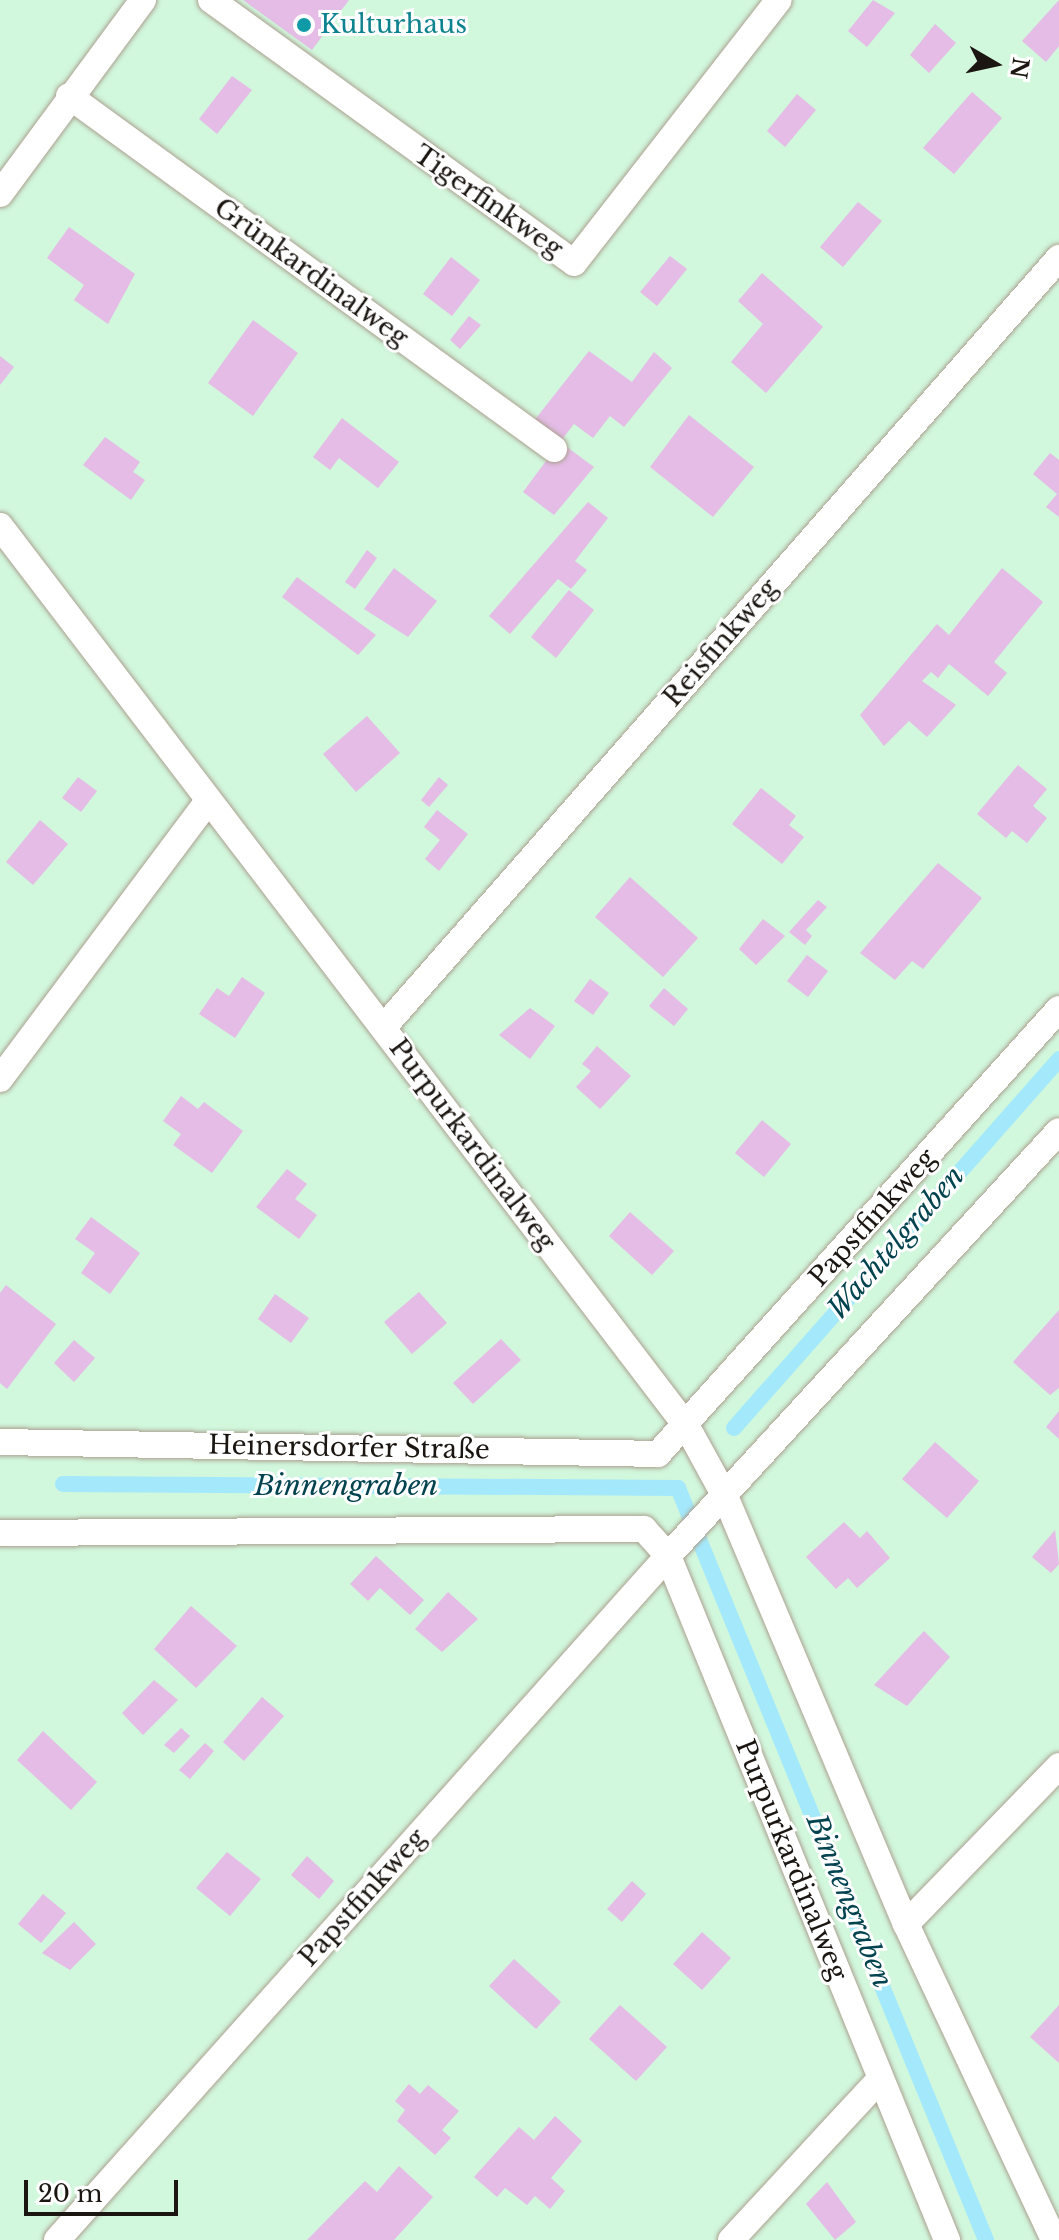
<!DOCTYPE html>
<meta charset="utf-8">
<style>
body{margin:0}
#map{position:relative;width:1059px;height:2240px;overflow:hidden;background:#fffaf3;font-family:"Libre Baskerville",serif}
div>[style]{position:absolute}
.green>*{inset:0;background:#d1f7dc}
.stream>*{height:16px;margin:-8px;padding:0 8px;transform-origin:8px;border-radius:8px;background:#a4e9fb}
.building>*{inset:0;background:#e4bce6}
.roads{filter:drop-shadow(0 0 2px #aca090) drop-shadow(0 0 2px #aca090)}
.lane>*{height:26px;margin:-13px;padding:0 13px;transform-origin:13px;border-radius:13px;background:#fff}
.dots>*{width:22px;height:22px;translate:-50% -50%;box-sizing:border-box;border:4px solid #fff;border-radius:50%}
span{translate:-50% -50%;white-space:nowrap;text-align:center;line-height:1.15;-webkit-text-stroke:6px #fff;paint-order:stroke}
.culture-label{font-size:26px;color:#0d838f}
.left{translate:0 -50%;text-align:left}
.street-label{font-size:26px;color:#1b1611}
.water-label{font-size:28px;color:#024350;font-style:italic}
.north{position:absolute;left:955px;top:24px;width:80px;height:80px;-webkit-text-stroke:6px #fff;paint-order:stroke;rotate:99deg;font-size:22px;font-weight:700;line-height:32px;text-align:center;color:#1b1611}
.north::after{content:'';display:block;margin:auto;width:28px;height:36px;background:#1b1611;clip-path:polygon(50% 0,100% 100%,50% 72%,0 100%)}
.scale{position:absolute;left:24px;top:2180px;width:154px;height:36px;box-sizing:border-box;border:4px solid #1b1611;border-top:0;padding-left:10px;font-size:24px;line-height:28px;white-space:nowrap;color:#1b1611;-webkit-text-stroke:6px #fff;paint-order:stroke}
</style>
<div id="map">
<div class="green">
<i style="clip-path:polygon(0 0,1059px 0,1059px 2240px,0 2240px)"></i>
</div>
<div class="stream">
<i style="left:734px;top:1428px;width:492px;rotate:-48.6deg"></i>
<i style="left:63px;top:1484px;width:615px;rotate:0.37deg"></i>
<i style="left:678px;top:1488px;width:813px;rotate:67.73deg"></i>
</div>
<div class="building">
<i style="clip-path:polygon(243px 0,349px 0,312px 50px)"></i>
<i style="clip-path:polygon(873px 0,895px 13px,867px 47px,848px 31px)"></i>
<i style="clip-path:polygon(1059px 0,1059px 46px,1046px 62px,1022px 41px)"></i>
<i style="clip-path:polygon(935px 24px,956px 43px,929px 73px,910px 55px)"></i>
<i style="clip-path:polygon(232px 76px,252px 90px,217px 134px,199px 119px)"></i>
<i style="clip-path:polygon(972px 92px,1002px 118px,954px 174px,923px 148px)"></i>
<i style="clip-path:polygon(797px 94px,816px 110px,785px 147px,767px 131px)"></i>
<i style="clip-path:polygon(858px 202px,882px 221px,843px 267px,820px 247px)"></i>
<i style="clip-path:polygon(69px 227px,135px 274px,108px 324px,74px 300px,84px 285px,47px 258px)"></i>
<i style="clip-path:polygon(670px 256px,687px 269px,657px 306px,640px 292px)"></i>
<i style="clip-path:polygon(451px 257px,480px 280px,452px 316px,423px 294px)"></i>
<i style="clip-path:polygon(762px 273px,823px 327px,766px 393px,731px 362px,763px 324px,738px 301px)"></i>
<i style="clip-path:polygon(469px 316px,481px 325px,460px 349px,450px 340px)"></i>
<i style="clip-path:polygon(253px 320px,298px 353px,253px 416px,208px 383px)"></i>
<i style="clip-path:polygon(589px 351px,632px 382px,654px 352px,672px 368px,624px 427px,610px 416px,593px 438px,574px 424px,560px 442px,533px 422px)"></i>
<i style="clip-path:polygon(0 356px,14px 367px,0 385px)"></i>
<i style="clip-path:polygon(689px 415px,754px 467px,713px 517px,650px 467px)"></i>
<i style="clip-path:polygon(342px 418px,399px 462px,378px 488px,339px 458px,330px 470px,313px 457px)"></i>
<i style="clip-path:polygon(105px 437px,140px 462px,133px 472px,145px 480px,131px 500px,83px 465px)"></i>
<i style="clip-path:polygon(560px 442px,594px 467px,554px 515px,523px 492px)"></i>
<i style="clip-path:polygon(1050px 453px,1059px 460px,1059px 517px,1046px 507px,1057px 494px,1033px 474px)"></i>
<i style="clip-path:polygon(588px 502px,608px 518px,575px 561px,587px 570px,571px 589px,558px 579px,510px 634px,489px 616px)"></i>
<i style="clip-path:polygon(367px 550px,377px 558px,355px 589px,345px 582px)"></i>
<i style="clip-path:polygon(394px 568px,437px 601px,408px 637px,364px 609px)"></i>
<i style="clip-path:polygon(1002px 568px,1043px 602px,994px 662px,1007px 673px,988px 696px,949px 664px,938px 678px,931px 672px,922px 681px,956px 705px,927px 737px,909px 721px,884px 746px,860px 715px,937px 624px,949px 635px)"></i>
<i style="clip-path:polygon(297px 577px,376px 635px,358px 655px,282px 597px)"></i>
<i style="clip-path:polygon(569px 590px,594px 610px,556px 658px,531px 637px)"></i>
<i style="clip-path:polygon(367px 716px,400px 753px,356px 792px,323px 754px)"></i>
<i style="clip-path:polygon(1018px 765px,1047px 789px,1033px 806px,1047px 818px,1027px 843px,1012px 831px,1006px 838px,977px 814px)"></i>
<i style="clip-path:polygon(78px 777px,97px 791px,81px 812px,62px 798px)"></i>
<i style="clip-path:polygon(439px 777px,448px 785px,429px 807px,421px 800px)"></i>
<i style="clip-path:polygon(761px 788px,796px 816px,789px 825px,804px 837px,782px 864px,732px 824px)"></i>
<i style="clip-path:polygon(437px 810px,468px 834px,439px 871px,425px 859px,440px 840px,424px 827px)"></i>
<i style="clip-path:polygon(40px 820px,68px 844px,33px 885px,6px 862px)"></i>
<i style="clip-path:polygon(938px 863px,982px 898px,923px 969px,912px 961px,895px 980px,860px 953px)"></i>
<i style="clip-path:polygon(630px 877px,698px 938px,663px 977px,595px 917px)"></i>
<i style="clip-path:polygon(818px 900px,827px 907px,806px 930px,812px 936px,805px 945px,789px 932px)"></i>
<i style="clip-path:polygon(763px 919px,785px 936px,756px 965px,739px 949px)"></i>
<i style="clip-path:polygon(807px 955px,828px 971px,808px 997px,787px 981px)"></i>
<i style="clip-path:polygon(242px 977px,265px 993px,235px 1038px,199px 1014px,217px 988px,229px 996px)"></i>
<i style="clip-path:polygon(590px 979px,609px 993px,593px 1015px,574px 1001px)"></i>
<i style="clip-path:polygon(664px 988px,688px 1009px,674px 1026px,649px 1006px)"></i>
<i style="clip-path:polygon(530px 1008px,555px 1026px,530px 1059px,499px 1035px)"></i>
<i style="clip-path:polygon(597px 1046px,631px 1076px,600px 1109px,576px 1087px,591px 1071px,582px 1064px)"></i>
<i style="clip-path:polygon(181px 1096px,198px 1109px,204px 1102px,243px 1131px,212px 1173px,173px 1145px,181px 1134px,163px 1121px)"></i>
<i style="clip-path:polygon(762px 1120px,791px 1144px,764px 1177px,735px 1153px)"></i>
<i style="clip-path:polygon(287px 1169px,307px 1184px,295px 1199px,317px 1215px,299px 1239px,256px 1207px)"></i>
<i style="clip-path:polygon(630px 1212px,674px 1251px,652px 1275px,609px 1236px)"></i>
<i style="clip-path:polygon(91px 1217px,140px 1253px,110px 1294px,81px 1273px,95px 1253px,75px 1239px)"></i>
<i style="clip-path:polygon(6px 1285px,56px 1324px,7px 1389px,0 1383px,0 1293px)"></i>
<i style="clip-path:polygon(419px 1292px,447px 1323px,412px 1354px,384px 1322px)"></i>
<i style="clip-path:polygon(275px 1294px,309px 1318px,291px 1343px,258px 1319px)"></i>
<i style="clip-path:polygon(1059px 1310px,1059px 1388px,1050px 1395px,1013px 1362px)"></i>
<i style="clip-path:polygon(501px 1339px,521px 1360px,473px 1404px,453px 1383px)"></i>
<i style="clip-path:polygon(74px 1340px,95px 1358px,74px 1382px,54px 1363px)"></i>
<i style="clip-path:polygon(1059px 1411px,1059px 1439px,1046px 1427px)"></i>
<i style="clip-path:polygon(935px 1442px,979px 1481px,947px 1518px,902px 1479px)"></i>
<i style="clip-path:polygon(844px 1522px,860px 1538px,867px 1531px,890px 1558px,857px 1588px,848px 1578px,836px 1589px,806px 1557px)"></i>
<i style="clip-path:polygon(1055px 1530px,1059px 1564px,1051px 1573px,1032px 1557px)"></i>
<i style="clip-path:polygon(376px 1556px,424px 1600px,410px 1615px,380px 1588px,368px 1601px,350px 1584px)"></i>
<i style="clip-path:polygon(448px 1592px,478px 1619px,442px 1652px,415px 1629px)"></i>
<i style="clip-path:polygon(191px 1606px,237px 1646px,196px 1688px,154px 1649px)"></i>
<i style="clip-path:polygon(924px 1631px,950px 1657px,907px 1706px,874px 1685px)"></i>
<i style="clip-path:polygon(154px 1680px,178px 1700px,143px 1735px,122px 1713px)"></i>
<i style="clip-path:polygon(262px 1697px,284px 1716px,244px 1761px,223px 1742px)"></i>
<i style="clip-path:polygon(181px 1728px,190px 1736px,174px 1753px,164px 1745px)"></i>
<i style="clip-path:polygon(43px 1731px,97px 1782px,71px 1810px,17px 1760px)"></i>
<i style="clip-path:polygon(205px 1743px,214px 1751px,190px 1779px,179px 1770px)"></i>
<i style="clip-path:polygon(227px 1852px,261px 1879px,230px 1916px,196px 1888px)"></i>
<i style="clip-path:polygon(307px 1856px,334px 1881px,319px 1899px,291px 1875px)"></i>
<i style="clip-path:polygon(632px 1881px,646px 1894px,622px 1922px,607px 1909px)"></i>
<i style="clip-path:polygon(43px 1894px,66px 1913px,41px 1943px,18px 1924px)"></i>
<i style="clip-path:polygon(74px 1922px,96px 1944px,70px 1970px,42px 1953px)"></i>
<i style="clip-path:polygon(702px 1932px,731px 1958px,702px 1990px,673px 1964px)"></i>
<i style="clip-path:polygon(514px 1959px,561px 2002px,536px 2029px,489px 1986px)"></i>
<i style="clip-path:polygon(620px 2005px,667px 2047px,636px 2081px,589px 2039px)"></i>
<i style="clip-path:polygon(1059px 2005px,1059px 2063px,1030px 2037px)"></i>
<i style="clip-path:polygon(409px 2084px,420px 2094px,428px 2085px,459px 2111px,442px 2130px,451px 2138px,435px 2155px,397px 2121px,405px 2110px,395px 2101px)"></i>
<i style="clip-path:polygon(555px 2116px,582px 2141px,551px 2178px,565px 2191px,550px 2209px,535px 2196px,527px 2205px,505px 2188px,497px 2197px,474px 2177px,519px 2127px,534px 2140px)"></i>
<i style="clip-path:polygon(399px 2166px,433px 2197px,394px 2240px,307px 2240px,365px 2181px,377px 2192px)"></i>
<i style="clip-path:polygon(827px 2182px,856px 2222px,835px 2240px,806px 2204px)"></i>
</div>
<div class="roads">
<div class="lane">
<i style="left:211px;top:0;width:448px;rotate:35.9deg"></i>
<i style="left:574px;top:263px;width:333px;rotate:-52.1deg"></i>
<i style="left:69px;top:96px;width:600px;rotate:36.05deg"></i>
<i style="left:0;top:194px;width:241px;rotate:-53.6deg"></i>
<i style="left:0;top:526px;width:1133px;rotate:52.67deg"></i>
<i style="left:687px;top:1427px;width:79px;rotate:61.2deg"></i>
<i style="left:725px;top:1496px;width:465px;rotate:67.1deg"></i>
<i style="left:906px;top:1924px;width:349px;rotate:64.9deg"></i>
<i style="left:383px;top:1028px;width:1025px;rotate:-48.72deg"></i>
<i style="left:0;top:1079px;width:347px;rotate:-53.2deg"></i>
<i style="left:0;top:1442px;width:658px;rotate:1.04deg"></i>
<i style="left:658px;top:1454px;width:599px;rotate:-47.98deg"></i>
<i style="left:0;top:1533px;width:644px;rotate:-0.36deg"></i>
<i style="left:644px;top:1529px;width:36px;rotate:48deg"></i>
<i style="left:668px;top:1556px;width:739px;rotate:67.81deg"></i>
<i style="left:906px;top:1924px;width:220px;rotate:-45.9deg"></i>
<i style="left:57px;top:2240px;width:917px;rotate:-48.23deg"></i>
<i style="left:668px;top:1556px;width:577px;rotate:-47.39deg"></i>
<i style="left:731px;top:2240px;width:219px;rotate:-47.2deg"></i>
</div>
</div>
<div class="dots">
<i style="left:304px;top:25px;background:#0f9aa8"></i>
</div>
<div class="culture-label">
<span class="left" style="left:320px;top:25px">Kulturhaus</span>
</div>
<div class="street-label">
<span style="left:488px;top:202px;rotate:35deg">Tigerfinkweg</span>
<span style="left:311px;top:273px;rotate:36deg">Grünkardinalweg</span>
<span style="left:721px;top:643px;rotate:-49deg">Reisfinkweg</span>
<span style="left:472px;top:1145px;rotate:53deg">Purpurkardinalweg</span>
<span style="left:873px;top:1218px;rotate:-48deg">Papstfinkweg</span>
<span style="left:349px;top:1448px;rotate:1deg">Heinersdorfer Straße</span>
<span style="left:791px;top:1860px;rotate:68deg">Purpurkardinalweg</span>
<span style="left:363px;top:1898px;rotate:-48deg">Papstfinkweg</span>
</div>
<div class="water-label">
<span style="left:896px;top:1243px;rotate:-49deg">Wachtelgraben</span>
<span style="left:346px;top:1486px">Binnengraben</span>
<span style="left:849px;top:1901px;rotate:68deg">Binnengraben</span>
</div>
<div class="north">N</div>
<div class="scale">20 m</div>
</div>
